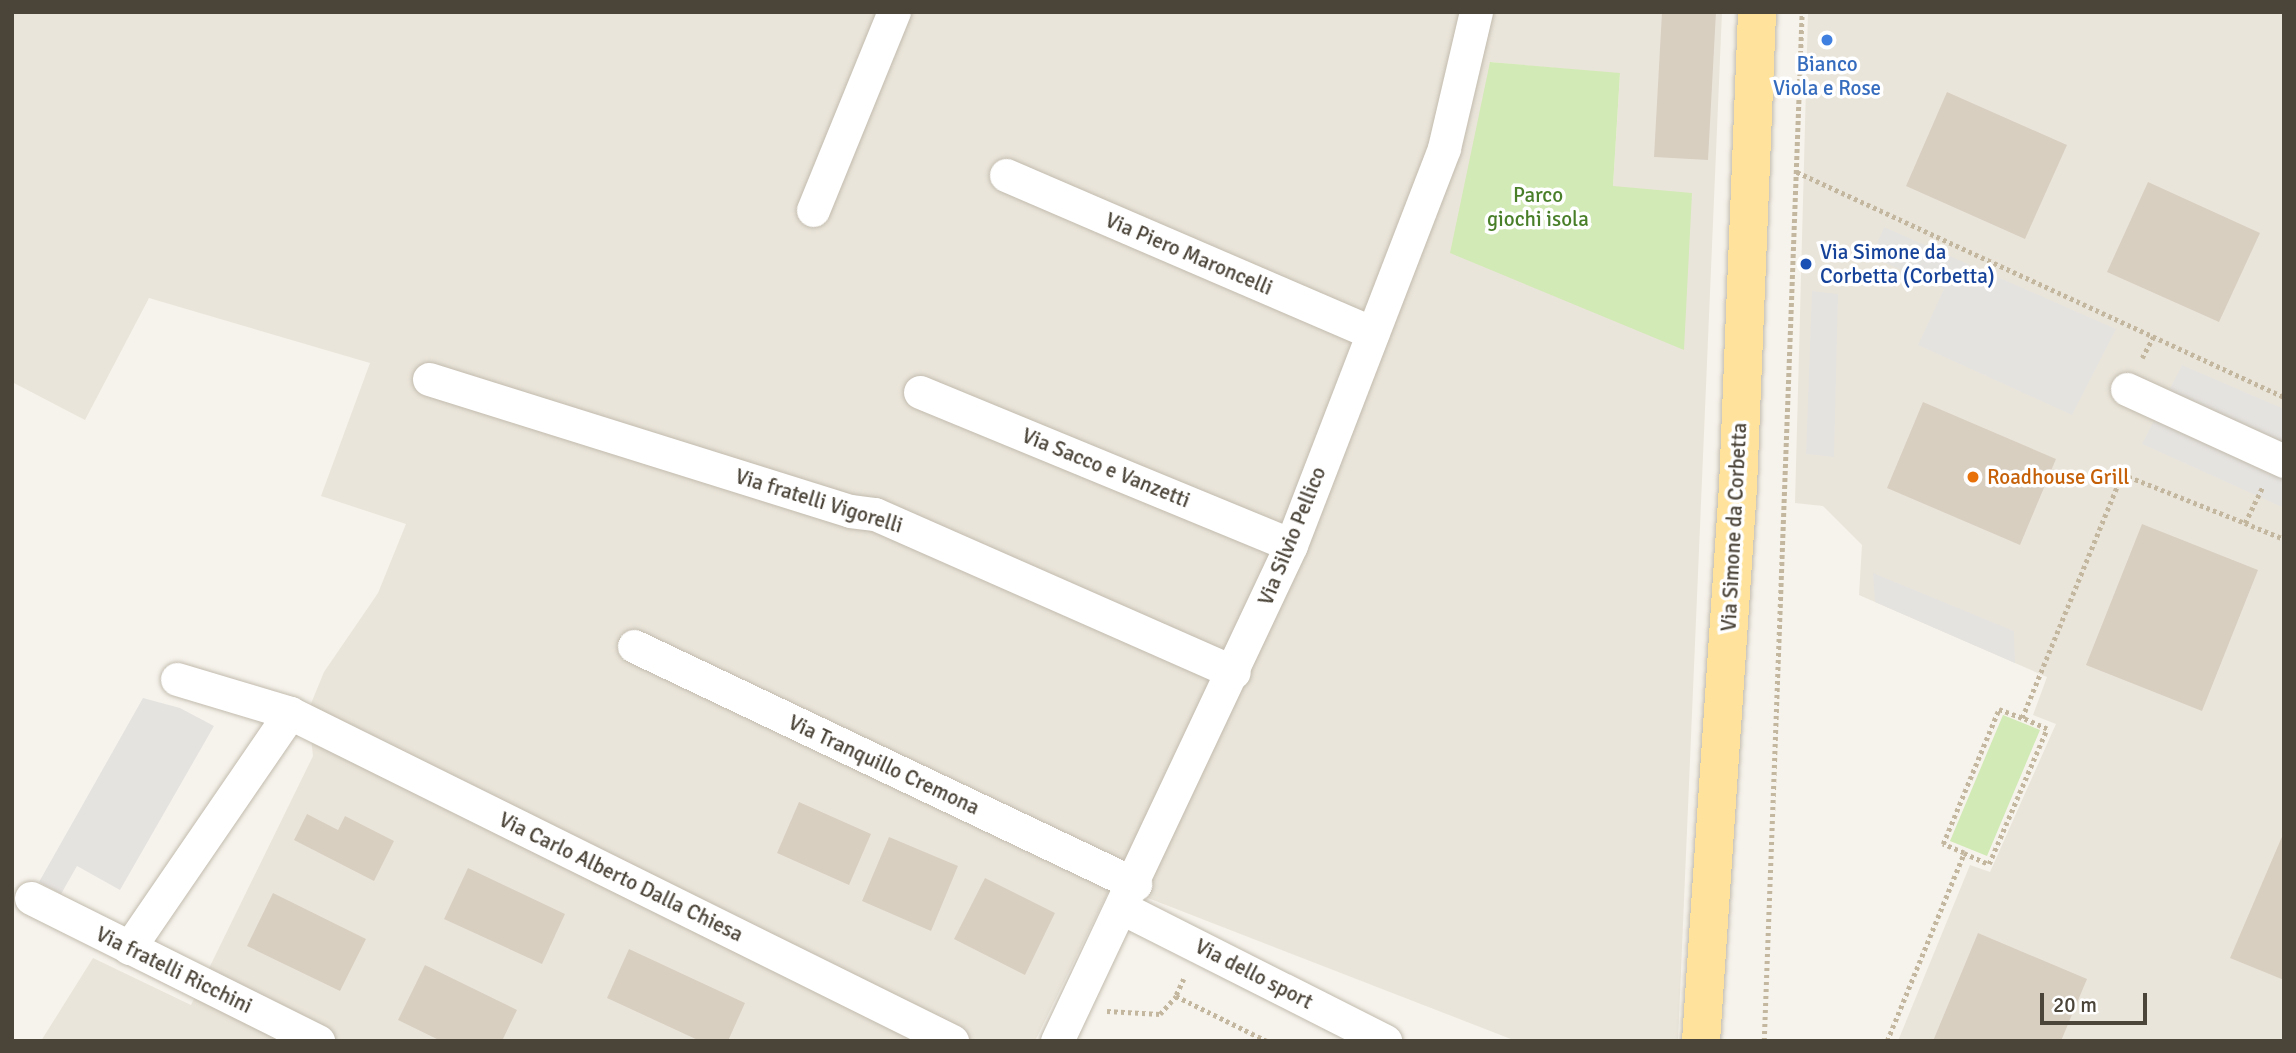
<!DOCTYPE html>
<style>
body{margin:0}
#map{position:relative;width:2296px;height:1053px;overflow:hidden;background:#f6f3ec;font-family:Signika,sans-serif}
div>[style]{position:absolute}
.residential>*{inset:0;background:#eae5da}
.green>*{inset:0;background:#d2eab5}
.parking>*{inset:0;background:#e5e3e0}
.building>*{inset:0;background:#d8cfc1}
.path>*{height:4.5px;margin-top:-2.25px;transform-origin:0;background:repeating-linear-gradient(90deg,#c4b79f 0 3.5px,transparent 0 7px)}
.roads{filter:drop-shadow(0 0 2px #c2bbae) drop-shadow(0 0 2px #c2bbae)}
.minor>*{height:33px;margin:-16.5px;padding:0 16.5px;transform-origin:16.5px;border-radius:16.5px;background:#fff}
.primary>*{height:38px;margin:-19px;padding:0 19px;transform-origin:19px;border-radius:19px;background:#ffe39c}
.dots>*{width:19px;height:19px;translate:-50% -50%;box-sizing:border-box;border:4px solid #fff;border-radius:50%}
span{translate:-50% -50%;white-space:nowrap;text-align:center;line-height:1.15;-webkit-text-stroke:7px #fff;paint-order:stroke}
.shop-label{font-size:21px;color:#366cbe}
.park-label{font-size:21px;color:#4a7f2a}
.transit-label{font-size:21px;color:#164399}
.left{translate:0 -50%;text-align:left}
.street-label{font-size:21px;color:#4b4439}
.food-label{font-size:21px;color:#c56008}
.frame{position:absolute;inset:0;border:14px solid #4b4439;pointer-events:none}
.scale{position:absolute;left:2040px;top:993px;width:107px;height:32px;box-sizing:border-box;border:4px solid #4b4439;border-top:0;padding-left:9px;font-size:21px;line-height:24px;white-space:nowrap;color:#4b4439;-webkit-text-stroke:5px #fff;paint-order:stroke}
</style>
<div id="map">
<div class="residential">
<i style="clip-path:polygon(evenodd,12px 12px,1722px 12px,1678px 1041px,1516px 1041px,1112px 884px,1035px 1041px,41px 1041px,93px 958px,191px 1005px,313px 756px,308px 711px,324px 672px,378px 593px,406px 524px,321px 496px,370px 363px,149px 298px,85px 420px,12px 382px,12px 12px,1490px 62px,1620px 74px,1613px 186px,1490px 62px)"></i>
<i style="clip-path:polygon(1808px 12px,2284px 12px,2284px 1041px,1898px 1041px,1970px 865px,1990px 872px,2056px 724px,2033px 715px,2047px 677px,1859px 595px,1862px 545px,1823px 506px,1795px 503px)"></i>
</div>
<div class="green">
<i style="clip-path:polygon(1490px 62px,1620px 73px,1613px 186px,1692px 193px,1684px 350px,1450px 253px)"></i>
<i style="clip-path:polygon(2003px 715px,2040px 730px,1987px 856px,1950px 841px)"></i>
</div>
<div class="parking">
<i style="clip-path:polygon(1884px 227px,2116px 329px,2072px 415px,1918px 345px,1944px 289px,1872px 257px)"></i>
<i style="clip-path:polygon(1812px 291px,1838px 294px,1834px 457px,1806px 454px)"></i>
<i style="clip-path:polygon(2182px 365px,2284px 409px,2284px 508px,2142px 444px)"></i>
<i style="clip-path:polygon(1873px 573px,2014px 631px,2015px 663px,1875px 602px)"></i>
<i style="clip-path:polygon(143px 698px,180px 708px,214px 726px,120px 890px,77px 866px,61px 894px,39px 882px)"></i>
</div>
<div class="building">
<i style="clip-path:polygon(1662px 12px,1716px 12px,1708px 160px,1654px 157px)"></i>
<i style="clip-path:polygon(1947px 92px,2067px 145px,2025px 239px,1906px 186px)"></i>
<i style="clip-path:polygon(2148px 182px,2260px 233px,2219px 322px,2107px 272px)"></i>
<i style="clip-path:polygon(1923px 402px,2056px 459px,2020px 545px,1887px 488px)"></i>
<i style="clip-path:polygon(2142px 524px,2258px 570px,2202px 711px,2086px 665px)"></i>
<i style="clip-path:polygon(799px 802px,871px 834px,849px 885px,777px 853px)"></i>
<i style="clip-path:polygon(307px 814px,338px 830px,345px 816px,394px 841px,374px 881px,294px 840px)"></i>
<i style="clip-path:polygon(2284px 832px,2284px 980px,2230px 958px)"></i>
<i style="clip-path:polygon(889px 837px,958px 866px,931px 931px,862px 901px)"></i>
<i style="clip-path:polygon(468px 868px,565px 914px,542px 964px,444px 919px)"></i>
<i style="clip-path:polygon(985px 878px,1055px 913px,1025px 975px,954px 939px)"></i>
<i style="clip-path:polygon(273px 893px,366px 939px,340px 991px,247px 946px)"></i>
<i style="clip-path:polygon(1978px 933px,2087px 979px,2061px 1041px,1933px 1041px)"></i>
<i style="clip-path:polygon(629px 949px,745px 1003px,728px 1041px,700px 1041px,607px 998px)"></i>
<i style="clip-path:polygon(425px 965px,517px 1010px,502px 1041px,441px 1041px,398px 1020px)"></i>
</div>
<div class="path">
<i style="left:1797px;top:172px;width:536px;rotate:24.8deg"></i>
<i style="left:2142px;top:358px;width:24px;rotate:-62deg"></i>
<i style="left:2245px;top:523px;width:42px;rotate:22.3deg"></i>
<i style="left:1964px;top:853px;width:27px;rotate:24deg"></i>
<i style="left:1989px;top:864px;width:147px;rotate:-66.8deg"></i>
<i style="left:2047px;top:729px;width:27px;rotate:-156deg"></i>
<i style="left:1184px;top:979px;width:19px;rotate:115deg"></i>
<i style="left:1176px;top:996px;width:102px;rotate:26.3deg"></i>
<i style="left:1107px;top:1011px;width:53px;rotate:3.2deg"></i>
<i style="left:1160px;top:1014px;width:24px;rotate:-48deg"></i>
<i style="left:1764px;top:1041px;width:1030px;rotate:-87.89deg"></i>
<i style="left:1887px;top:1041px;width:203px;rotate:-67.7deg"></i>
<i style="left:1964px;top:853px;width:23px;rotate:-157deg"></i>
<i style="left:1943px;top:844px;width:146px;rotate:-67.5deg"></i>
<i style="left:1999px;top:709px;width:25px;rotate:21deg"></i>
<i style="left:2022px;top:718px;width:264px;rotate:-67.7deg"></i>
<i style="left:2122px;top:474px;width:132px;rotate:21.7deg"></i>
<i style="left:2245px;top:523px;width:41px;rotate:-64.1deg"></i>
</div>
<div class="roads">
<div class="minor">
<i style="left:1006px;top:175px;width:399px;rotate:23.3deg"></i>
<i style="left:813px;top:210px;width:214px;rotate:-67.8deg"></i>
<i style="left:429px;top:379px;width:441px;rotate:17.4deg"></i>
<i style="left:850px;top:511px;width:25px;rotate:7deg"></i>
<i style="left:875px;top:514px;width:392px;rotate:23.8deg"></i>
<i style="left:2127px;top:389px;width:173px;rotate:24.6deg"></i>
<i style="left:920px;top:392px;width:401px;rotate:22.4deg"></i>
<i style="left:634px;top:646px;width:555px;rotate:25.41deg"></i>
<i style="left:177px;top:679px;width:118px;rotate:16.7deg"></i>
<i style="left:31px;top:898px;width:321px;rotate:26.5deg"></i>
<i style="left:1122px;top:908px;width:295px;rotate:26.8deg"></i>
<i style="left:129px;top:948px;width:285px;rotate:-55.6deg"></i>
<i style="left:290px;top:713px;width:739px;rotate:26.36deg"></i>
<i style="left:1057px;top:1041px;width:548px;rotate:-64.74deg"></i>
<i style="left:1291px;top:545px;width:425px;rotate:-68.9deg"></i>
<i style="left:1444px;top:148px;width:140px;rotate:-76.8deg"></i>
</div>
<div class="primary">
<i style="left:1701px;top:1041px;width:555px;rotate:-86.18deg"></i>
<i style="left:1738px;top:487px;width:475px;rotate:-87.7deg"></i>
</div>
</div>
<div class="dots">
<i style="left:1827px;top:40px;background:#3f7fe0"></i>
<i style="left:1806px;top:264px;background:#1a4fb4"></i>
<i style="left:1973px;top:477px;background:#e8710a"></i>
</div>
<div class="shop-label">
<span style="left:1827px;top:76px">Bianco<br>Viola e Rose</span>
</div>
<div class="park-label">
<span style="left:1538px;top:207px">Parco<br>giochi isola</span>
</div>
<div class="transit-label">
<span class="left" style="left:1820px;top:264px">Via Simone da<br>Corbetta (Corbetta)</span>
</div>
<div class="street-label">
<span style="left:1189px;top:254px;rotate:23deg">Via Piero Maroncelli</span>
<span style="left:1106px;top:468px;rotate:22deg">Via Sacco e Vanzetti</span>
<span style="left:819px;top:501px;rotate:17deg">Via fratelli Vigorelli</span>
<span style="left:1734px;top:527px;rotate:-87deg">Via Simone da Corbetta</span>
<span style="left:1292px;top:536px;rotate:-68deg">Via Silvio Pellico</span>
<span style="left:884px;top:765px;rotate:25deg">Via Tranquillo Cremona</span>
<span style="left:621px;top:877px;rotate:26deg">Via Carlo Alberto Dalla Chiesa</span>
<span style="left:174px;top:970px;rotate:26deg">Via fratelli Ricchini</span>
<span style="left:1254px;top:974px;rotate:27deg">Via dello sport</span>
</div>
<div class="food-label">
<span class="left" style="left:1987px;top:477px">Roadhouse Grill</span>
</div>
<div class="frame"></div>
<div class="scale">20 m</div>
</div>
